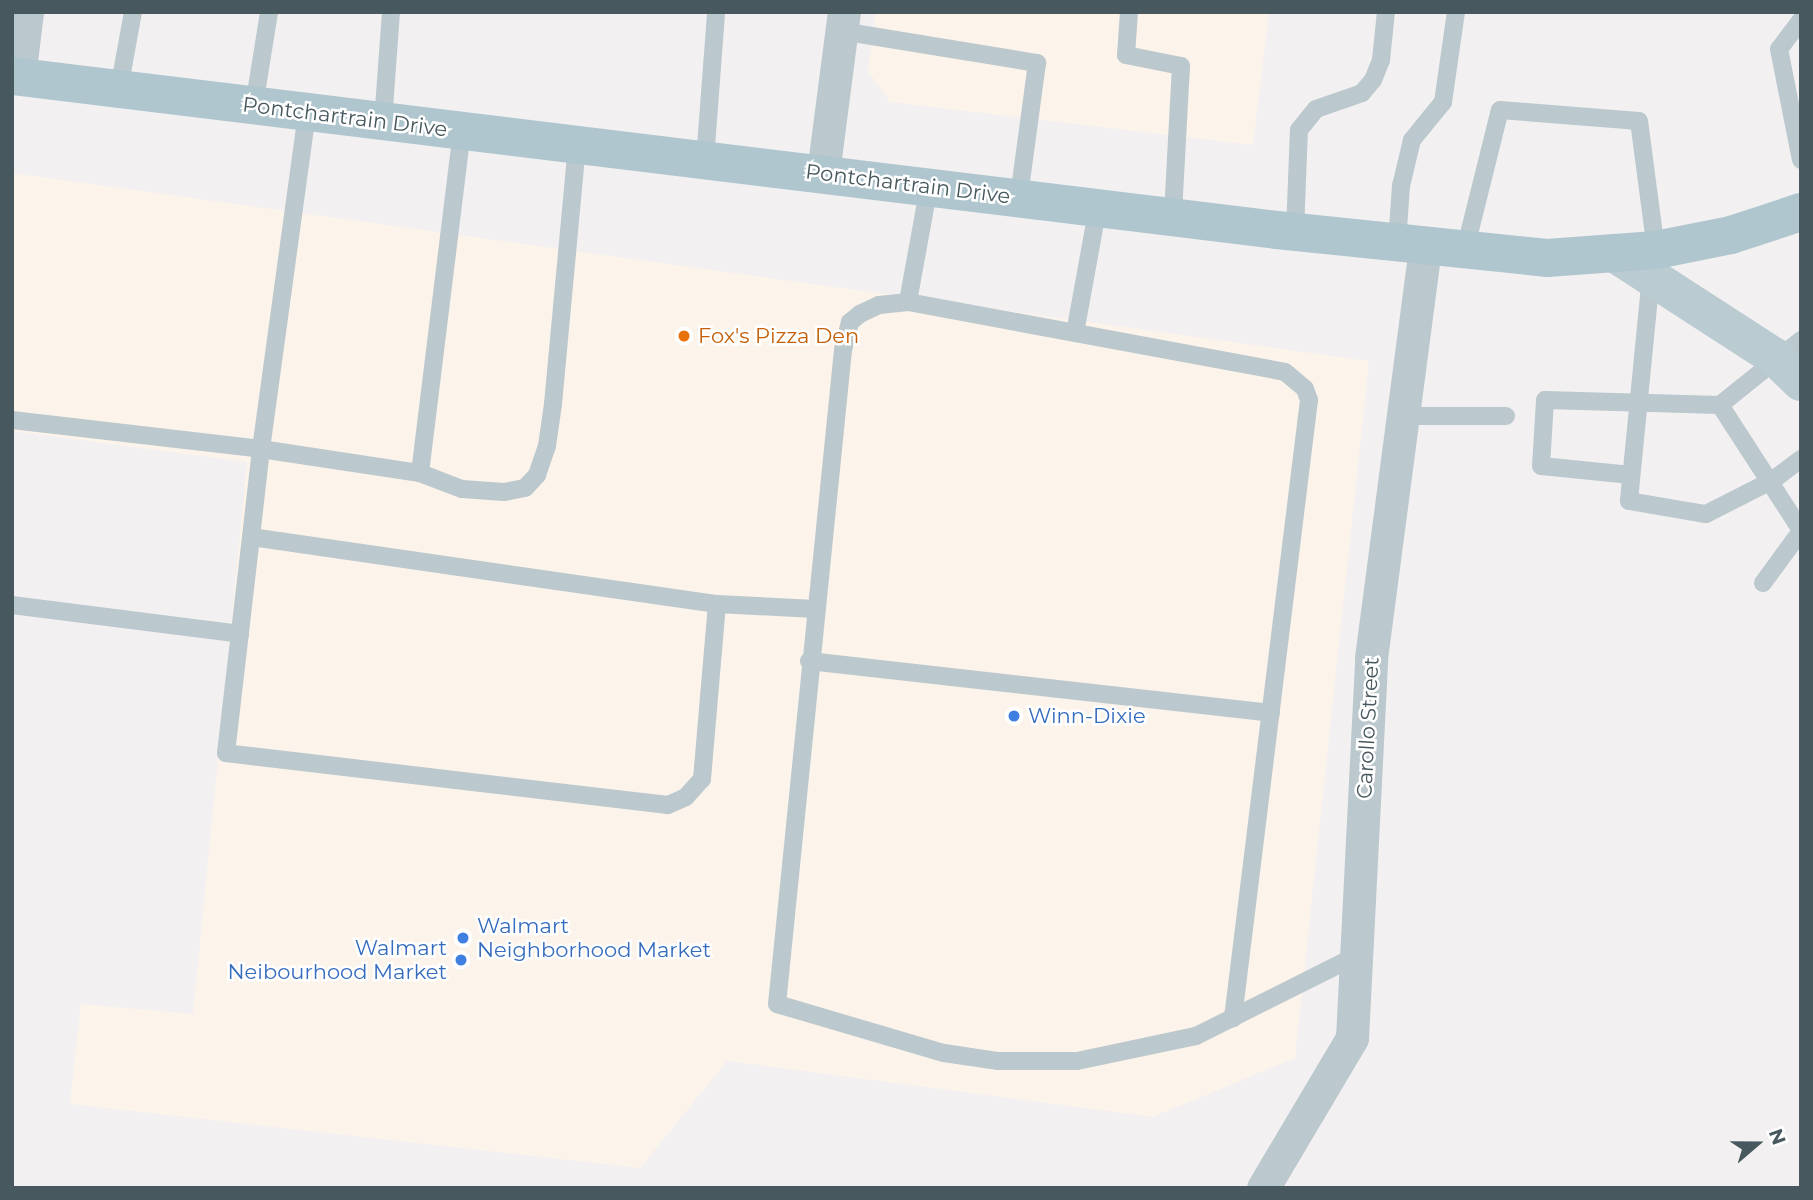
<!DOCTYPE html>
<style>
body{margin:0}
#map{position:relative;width:1813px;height:1200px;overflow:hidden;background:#f2f0f1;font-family:Montserrat,sans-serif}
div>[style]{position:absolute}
.commercial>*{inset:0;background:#fcf3ea}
.service>*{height:18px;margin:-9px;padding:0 9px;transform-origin:9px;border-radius:9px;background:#bbc8cd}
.minor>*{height:33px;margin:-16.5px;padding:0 16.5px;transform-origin:16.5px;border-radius:16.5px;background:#bbc8cd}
.secondary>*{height:38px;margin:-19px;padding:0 19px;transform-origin:19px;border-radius:19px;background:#bbcbd2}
.primary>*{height:38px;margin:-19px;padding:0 19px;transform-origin:19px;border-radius:19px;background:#afc6cf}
.dots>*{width:19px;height:19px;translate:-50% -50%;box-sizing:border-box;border:4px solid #fff;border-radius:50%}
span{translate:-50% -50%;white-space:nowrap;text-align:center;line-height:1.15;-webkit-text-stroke:5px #fff;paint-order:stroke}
.street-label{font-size:21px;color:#47585e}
.food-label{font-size:21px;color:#c56008}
.left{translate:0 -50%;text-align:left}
.shop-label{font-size:21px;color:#366cbe}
.right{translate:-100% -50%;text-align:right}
.frame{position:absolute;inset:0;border:14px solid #47585e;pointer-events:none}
.north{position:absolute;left:1722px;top:1109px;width:70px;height:70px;-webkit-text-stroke:5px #fff;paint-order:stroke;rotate:70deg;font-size:19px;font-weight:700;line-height:28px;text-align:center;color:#47585e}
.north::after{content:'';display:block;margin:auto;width:24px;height:32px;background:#47585e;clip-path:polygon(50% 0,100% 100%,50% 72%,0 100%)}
</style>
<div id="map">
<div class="commercial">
<i style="clip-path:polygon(876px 12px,1269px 12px,1253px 145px,890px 102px,868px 71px)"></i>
<i style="clip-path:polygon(12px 173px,1369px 361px,1295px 1058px,1153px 1117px,727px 1061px,640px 1168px,70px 1104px,81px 1004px,193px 1014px,247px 462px,12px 431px)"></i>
</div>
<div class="service">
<i style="left:1129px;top:12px;width:43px;rotate:94deg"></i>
<i style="left:1126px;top:55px;width:56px;rotate:11.3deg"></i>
<i style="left:1181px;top:66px;width:150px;rotate:93.1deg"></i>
<i style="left:1801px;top:20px;width:36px;rotate:127deg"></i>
<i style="left:1779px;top:49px;width:113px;rotate:78.8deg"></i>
<i style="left:841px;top:31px;width:199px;rotate:9.3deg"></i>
<i style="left:1037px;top:63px;width:135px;rotate:97.7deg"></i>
<i style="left:119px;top:89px;width:78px;rotate:-79.7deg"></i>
<i style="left:254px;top:106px;width:95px;rotate:-80.9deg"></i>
<i style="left:383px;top:121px;width:109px;rotate:-85.8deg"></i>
<i style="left:705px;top:160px;width:148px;rotate:-85.7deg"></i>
<i style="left:929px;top:186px;width:118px;rotate:100.3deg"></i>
<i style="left:908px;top:302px;width:29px;rotate:174deg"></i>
<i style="left:879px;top:305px;width:21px;rotate:155deg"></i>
<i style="left:860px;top:314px;width:13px;rotate:141deg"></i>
<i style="left:850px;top:322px;width:29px;rotate:104deg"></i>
<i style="left:843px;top:350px;width:657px;rotate:95.76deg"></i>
<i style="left:777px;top:1004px;width:174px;rotate:16.4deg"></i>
<i style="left:944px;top:1053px;width:55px;rotate:8.4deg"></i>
<i style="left:998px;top:1061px;width:79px"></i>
<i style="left:1077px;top:1061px;width:122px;rotate:-11.9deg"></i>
<i style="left:1196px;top:1036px;width:179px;rotate:-26.6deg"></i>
<i style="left:1295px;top:232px;width:102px;rotate:-87.8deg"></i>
<i style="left:1299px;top:130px;width:27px;rotate:-51deg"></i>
<i style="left:1316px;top:109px;width:49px;rotate:-19.2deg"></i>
<i style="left:1362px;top:93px;width:17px;rotate:-50deg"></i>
<i style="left:1373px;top:80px;width:22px;rotate:-68deg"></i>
<i style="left:1381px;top:60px;width:48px;rotate:-84.1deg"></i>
<i style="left:1397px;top:243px;width:57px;rotate:-86deg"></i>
<i style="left:1401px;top:186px;width:47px;rotate:-76.6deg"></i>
<i style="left:1412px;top:140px;width:49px;rotate:-50.8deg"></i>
<i style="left:1443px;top:102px;width:91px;rotate:-81.8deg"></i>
<i style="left:1465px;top:250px;width:144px;rotate:-76deg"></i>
<i style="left:1500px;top:110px;width:139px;rotate:4.5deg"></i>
<i style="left:1639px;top:121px;width:130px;rotate:82.5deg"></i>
<i style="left:1651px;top:276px;width:226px;rotate:95.6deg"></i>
<i style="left:1629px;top:501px;width:78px;rotate:9.6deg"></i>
<i style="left:1706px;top:514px;width:75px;rotate:-26.9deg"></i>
<i style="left:1773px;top:480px;width:35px;rotate:-37deg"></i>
<i style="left:908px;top:302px;width:383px;rotate:10.5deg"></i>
<i style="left:1285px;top:372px;width:26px;rotate:40deg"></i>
<i style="left:1305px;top:389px;width:12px;rotate:70deg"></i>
<i style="left:1309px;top:400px;width:623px;rotate:97.01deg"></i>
<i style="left:1075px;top:333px;width:129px;rotate:-79.7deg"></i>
<i style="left:1801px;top:340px;width:104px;rotate:141.3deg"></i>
<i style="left:1720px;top:405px;width:149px;rotate:57.1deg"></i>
<i style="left:1406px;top:416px;width:100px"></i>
<i style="left:12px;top:420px;width:251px;rotate:6.6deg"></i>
<i style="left:261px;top:449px;width:340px;rotate:-82.2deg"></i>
<i style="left:420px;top:473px;width:45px;rotate:20.9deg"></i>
<i style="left:462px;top:489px;width:42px;rotate:4.1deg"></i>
<i style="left:504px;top:492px;width:21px;rotate:-11deg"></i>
<i style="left:525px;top:488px;width:18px;rotate:-47deg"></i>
<i style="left:537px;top:475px;width:31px;rotate:-71deg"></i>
<i style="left:547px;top:446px;width:42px;rotate:-81.9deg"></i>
<i style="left:553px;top:404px;width:261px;rotate:-84.7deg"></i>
<i style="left:1631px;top:475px;width:90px;rotate:-174.3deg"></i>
<i style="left:1541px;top:466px;width:66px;rotate:-86.5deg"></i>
<i style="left:1545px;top:400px;width:175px;rotate:1.6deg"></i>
<i style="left:251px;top:537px;width:471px;rotate:8.2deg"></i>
<i style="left:717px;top:604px;width:176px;rotate:94.9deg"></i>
<i style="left:702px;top:779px;width:24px;rotate:132deg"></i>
<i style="left:686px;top:797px;width:20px;rotate:156deg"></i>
<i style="left:668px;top:805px;width:445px;rotate:-173.3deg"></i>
<i style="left:226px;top:753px;width:217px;rotate:-83.4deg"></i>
<i style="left:251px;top:537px;width:89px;rotate:-83.5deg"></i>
<i style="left:261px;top:449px;width:161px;rotate:8.6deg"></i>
<i style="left:420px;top:473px;width:345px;rotate:-83deg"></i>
<i style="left:1763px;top:583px;width:64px;rotate:-53.8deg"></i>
<i style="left:717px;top:604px;width:98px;rotate:2.9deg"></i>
<i style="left:12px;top:605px;width:230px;rotate:7.2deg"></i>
<i style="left:809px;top:661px;width:465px;rotate:6.4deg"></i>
</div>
<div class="minor">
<i style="left:19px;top:77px;width:65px;rotate:-83deg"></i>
<i style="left:823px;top:173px;width:162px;rotate:-82.6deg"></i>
<i style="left:1263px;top:1188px;width:174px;rotate:-59.3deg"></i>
<i style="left:1352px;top:1038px;width:380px;rotate:-87.1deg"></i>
<i style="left:1371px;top:658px;width:415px;rotate:-82.5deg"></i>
</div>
<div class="secondary">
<i style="left:1614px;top:253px;width:192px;rotate:32.9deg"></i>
<i style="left:1775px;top:357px;width:36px;rotate:44deg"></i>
</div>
<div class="primary">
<i style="left:12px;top:76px;width:1274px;rotate:6.94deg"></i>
<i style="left:1277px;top:230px;width:271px;rotate:5.9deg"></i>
<i style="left:1547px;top:258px;width:109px;rotate:-4.2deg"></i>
<i style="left:1656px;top:250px;width:76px;rotate:-11.3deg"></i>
<i style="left:1731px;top:235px;width:74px;rotate:-18.2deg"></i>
</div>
<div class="dots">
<i style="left:684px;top:336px;background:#e8710a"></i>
<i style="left:1014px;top:716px;background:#3f7fe0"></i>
<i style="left:463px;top:938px;background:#3f7fe0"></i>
<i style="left:461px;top:960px;background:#3f7fe0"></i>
</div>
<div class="street-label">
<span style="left:345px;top:117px;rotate:7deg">Pontchartrain Drive</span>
<span style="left:908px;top:184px;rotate:7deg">Pontchartrain Drive</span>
<span style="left:1368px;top:728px;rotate:-87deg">Carollo Street</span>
</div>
<div class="food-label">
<span class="left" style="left:698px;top:336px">Fox's Pizza Den</span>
</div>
<div class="shop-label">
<span class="left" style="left:1028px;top:716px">Winn-Dixie</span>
<span class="left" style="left:477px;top:938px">Walmart<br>Neighborhood Market</span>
<span class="right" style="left:447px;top:960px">Walmart<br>Neibourhood Market</span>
</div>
<div class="frame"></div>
<div class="north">N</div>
</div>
